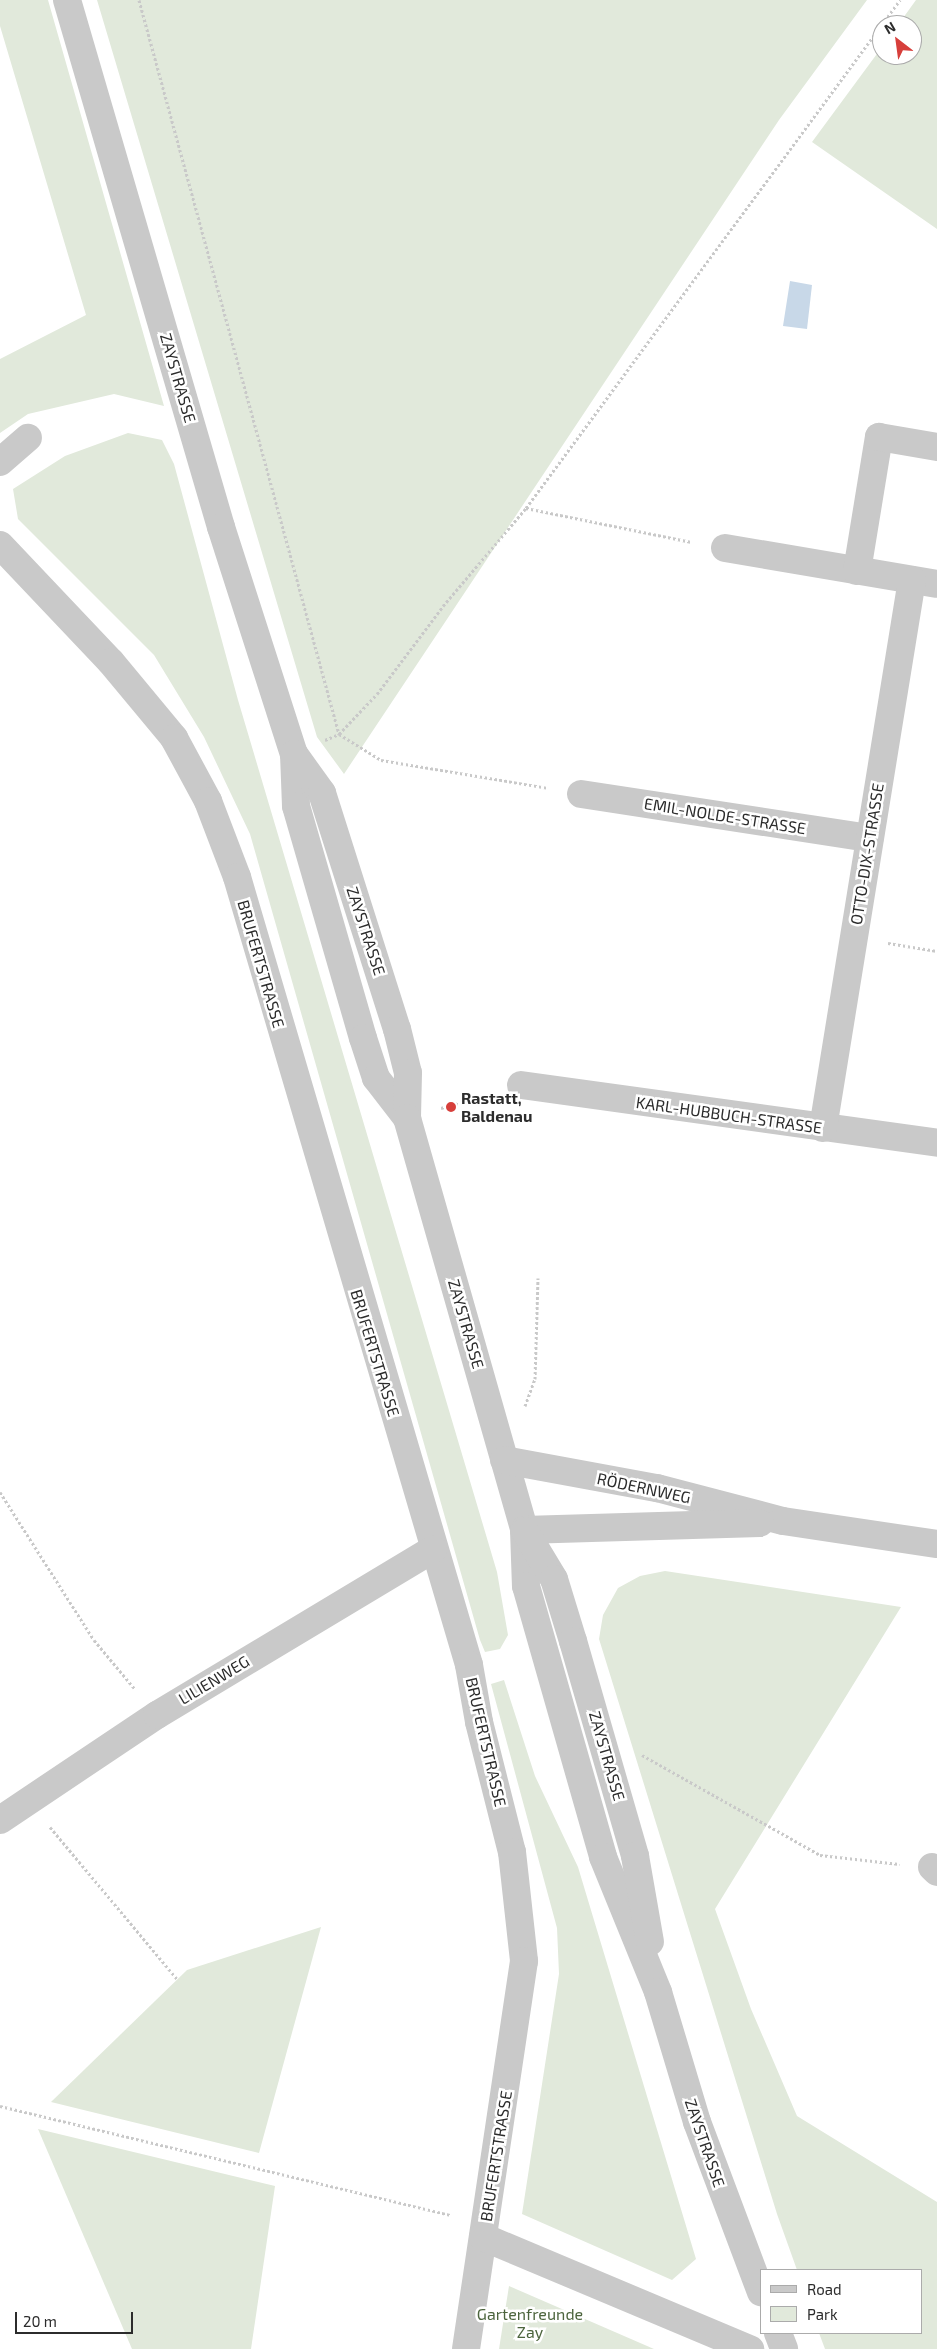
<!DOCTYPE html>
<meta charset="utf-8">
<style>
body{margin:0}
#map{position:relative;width:937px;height:2349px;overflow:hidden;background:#fff;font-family:"Exo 2",sans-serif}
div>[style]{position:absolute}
.green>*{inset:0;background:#e1e9db}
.water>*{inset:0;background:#c8d8e8}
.path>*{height:3px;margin-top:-1.5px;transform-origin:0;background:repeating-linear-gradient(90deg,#c9c9c9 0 2.5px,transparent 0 5px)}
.minor>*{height:28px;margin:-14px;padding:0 14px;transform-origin:14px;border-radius:14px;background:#c9c9c9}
.tertiary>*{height:28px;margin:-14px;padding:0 14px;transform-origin:14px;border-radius:14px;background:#c9c9c9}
.dots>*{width:14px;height:14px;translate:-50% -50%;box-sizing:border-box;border:2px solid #fff;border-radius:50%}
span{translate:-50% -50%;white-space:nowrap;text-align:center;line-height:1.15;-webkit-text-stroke:5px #fff;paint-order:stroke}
.street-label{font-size:16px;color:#2c2c2c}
.poi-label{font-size:16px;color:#2c2c2c;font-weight:700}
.left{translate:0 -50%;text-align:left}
.park-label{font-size:16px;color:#4c643d}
.legend{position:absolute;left:760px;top:2269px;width:162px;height:65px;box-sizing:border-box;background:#fff;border:1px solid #ababab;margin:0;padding:6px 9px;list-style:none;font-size:15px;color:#2c2c2c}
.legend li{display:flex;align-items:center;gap:10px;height:25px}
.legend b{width:25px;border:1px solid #ababab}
.north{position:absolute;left:872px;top:15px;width:50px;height:50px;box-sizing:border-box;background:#fff;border:1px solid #ababab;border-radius:50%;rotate:330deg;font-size:14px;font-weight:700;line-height:20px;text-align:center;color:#2c2c2c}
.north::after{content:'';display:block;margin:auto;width:18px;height:22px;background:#d73f3b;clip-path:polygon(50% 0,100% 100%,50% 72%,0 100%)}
.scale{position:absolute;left:15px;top:2312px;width:118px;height:22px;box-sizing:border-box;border:2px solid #2c2c2c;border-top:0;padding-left:6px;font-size:15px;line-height:18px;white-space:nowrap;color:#2c2c2c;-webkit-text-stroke:4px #fff;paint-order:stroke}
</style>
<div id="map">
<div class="green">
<i style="clip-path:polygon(0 0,48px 0,164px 406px,114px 394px,28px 414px,0 433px,0 359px,86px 315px,0 26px)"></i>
<i style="clip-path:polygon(97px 0,867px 0,779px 120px,344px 774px,317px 737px)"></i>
<i style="clip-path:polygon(916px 0,937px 0,937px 229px,812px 142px,882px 47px,882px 55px,912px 55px,912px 25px,898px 25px)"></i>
<i style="clip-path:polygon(128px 433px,162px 440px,174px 464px,238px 700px,497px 1572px,508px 1635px,500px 1649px,485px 1652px,480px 1640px,250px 834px,204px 737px,154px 655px,18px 519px,13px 489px,65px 456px)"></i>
<i style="clip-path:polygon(665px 1571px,901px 1607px,715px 1909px,751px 2009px,797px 2116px,937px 2202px,937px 2349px,825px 2349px,819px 2333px,921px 2333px,921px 2270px,797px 2270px,777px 2214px,599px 1639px,603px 1615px,618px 1588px,640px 1576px)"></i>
<i style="clip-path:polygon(504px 1680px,535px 1776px,578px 1867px,696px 2259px,672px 2280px,522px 2214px,559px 1974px,557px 1928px,491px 1684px)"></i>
<i style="clip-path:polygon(321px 1927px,259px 2153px,51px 2102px,187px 1970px)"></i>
<i style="clip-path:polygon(38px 2129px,275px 2186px,251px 2349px,132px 2349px)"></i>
<i style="clip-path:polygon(509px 2286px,654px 2349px,499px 2349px)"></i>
</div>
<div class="water">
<i style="clip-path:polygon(790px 281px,812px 285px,807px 329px,783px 326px)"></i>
</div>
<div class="path">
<i style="left:139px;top:0;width:761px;rotate:74.76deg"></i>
<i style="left:339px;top:734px;width:49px;rotate:31.8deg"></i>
<i style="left:381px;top:760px;width:169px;rotate:9.5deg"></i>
<i style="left:526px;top:508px;width:169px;rotate:11.6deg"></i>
<i style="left:325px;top:740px;width:15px;rotate:-23deg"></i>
<i style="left:339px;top:734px;width:55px;rotate:-46.5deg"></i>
<i style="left:377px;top:694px;width:110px;rotate:-53.1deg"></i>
<i style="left:443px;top:606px;width:128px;rotate:-49.7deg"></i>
<i style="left:526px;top:508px;width:631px;rotate:-53.64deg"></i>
<i style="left:888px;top:943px;width:50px;rotate:9.3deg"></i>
<i style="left:441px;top:1108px;width:49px;rotate:-15.5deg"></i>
<i style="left:525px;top:1406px;width:29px;rotate:-70deg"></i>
<i style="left:535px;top:1379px;width:101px;rotate:-88.3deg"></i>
<i style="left:0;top:1492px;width:175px;rotate:57.6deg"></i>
<i style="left:94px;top:1640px;width:64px;rotate:50.1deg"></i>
<i style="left:642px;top:1755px;width:204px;rotate:29.3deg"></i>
<i style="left:820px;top:1855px;width:80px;rotate:6.5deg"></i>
<i style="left:50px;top:1827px;width:198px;rotate:50.1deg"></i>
<i style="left:0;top:2106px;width:464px;rotate:13.6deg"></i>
</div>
<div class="minor">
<i style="left:0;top:462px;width:37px;rotate:-41deg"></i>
<i style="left:0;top:545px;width:161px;rotate:46.5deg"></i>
<i style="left:111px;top:662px;width:99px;rotate:50.3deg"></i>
<i style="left:174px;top:738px;width:72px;rotate:61.6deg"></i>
<i style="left:208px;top:801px;width:81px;rotate:69.1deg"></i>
<i style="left:237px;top:877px;width:821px;rotate:73.59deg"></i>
<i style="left:469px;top:1665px;width:58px;rotate:80deg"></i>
<i style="left:479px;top:1722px;width:134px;rotate:75.8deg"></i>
<i style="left:512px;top:1852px;width:110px;rotate:83.7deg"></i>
<i style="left:524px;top:1961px;width:392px;rotate:98.5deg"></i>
<i style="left:725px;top:548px;width:215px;rotate:9.6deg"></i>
<i style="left:857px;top:571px;width:136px;rotate:-80.7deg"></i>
<i style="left:879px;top:437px;width:59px;rotate:9.8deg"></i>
<i style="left:581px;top:794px;width:292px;rotate:8.7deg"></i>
<i style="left:521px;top:1085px;width:420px;rotate:7.9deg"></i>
<i style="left:823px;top:1128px;width:555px;rotate:-80.78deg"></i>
<i style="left:0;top:1820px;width:189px;rotate:-33.8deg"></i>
<i style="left:157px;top:1715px;width:322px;rotate:-31deg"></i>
<i style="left:932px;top:1867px;width:7px;rotate:45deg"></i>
<i style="left:483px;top:2237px;width:290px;rotate:22.8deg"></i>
</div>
<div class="tertiary">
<i style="left:67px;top:0;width:549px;rotate:73.71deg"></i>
<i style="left:221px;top:527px;width:238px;rotate:72.2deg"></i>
<i style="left:294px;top:754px;width:52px;rotate:87.8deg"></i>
<i style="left:296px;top:806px;width:241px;rotate:73.9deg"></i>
<i style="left:363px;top:1038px;width:42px;rotate:72deg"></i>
<i style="left:376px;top:1078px;width:51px;rotate:52.2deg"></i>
<i style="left:294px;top:754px;width:48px;rotate:54.3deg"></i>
<i style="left:322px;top:793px;width:248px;rotate:72.4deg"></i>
<i style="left:397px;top:1029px;width:45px;rotate:76deg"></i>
<i style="left:408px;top:1073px;width:45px;rotate:91.3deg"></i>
<i style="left:407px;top:1118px;width:428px;rotate:74.1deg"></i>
<i style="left:524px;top:1530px;width:56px;rotate:88deg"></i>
<i style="left:526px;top:1586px;width:282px;rotate:74.1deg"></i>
<i style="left:603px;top:1857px;width:146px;rotate:67.8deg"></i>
<i style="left:658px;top:1992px;width:136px;rotate:73.3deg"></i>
<i style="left:697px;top:2122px;width:182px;rotate:69.4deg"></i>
<i style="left:504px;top:1460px;width:156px;rotate:10.4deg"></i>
<i style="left:657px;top:1488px;width:130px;rotate:14.7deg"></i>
<i style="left:783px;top:1521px;width:156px;rotate:8.5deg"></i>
<i style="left:524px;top:1530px;width:236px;rotate:-1.7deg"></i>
<i style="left:525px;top:1531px;width:56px;rotate:58.9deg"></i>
<i style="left:554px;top:1579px;width:65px;rotate:73deg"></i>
<i style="left:573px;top:1641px;width:224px;rotate:73.9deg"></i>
<i style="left:635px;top:1856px;width:87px;rotate:80.1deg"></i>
<i style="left:778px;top:2333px;width:17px;rotate:69deg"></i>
</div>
<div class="dots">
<i style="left:451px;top:1107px;background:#d73f3b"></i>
</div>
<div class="street-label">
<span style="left:178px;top:378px;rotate:74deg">ZAYSTRASSE</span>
<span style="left:725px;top:816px;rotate:9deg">EMIL-NOLDE-STRASSE</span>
<span style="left:867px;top:854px;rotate:-81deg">OTTO-DIX-STRASSE</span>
<span style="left:366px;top:931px;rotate:72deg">ZAYSTRASSE</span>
<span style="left:261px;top:964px;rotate:74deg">BRUFERTSTRASSE</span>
<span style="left:729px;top:1115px;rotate:8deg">KARL-HUBBUCH-STRASSE</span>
<span style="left:466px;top:1324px;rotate:74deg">ZAYSTRASSE</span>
<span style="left:375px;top:1353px;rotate:73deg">BRUFERTSTRASSE</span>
<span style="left:644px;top:1488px;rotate:12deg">RÖDERNWEG</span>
<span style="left:214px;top:1680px;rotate:-31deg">LILIENWEG</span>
<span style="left:486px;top:1742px;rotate:77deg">BRUFERTSTRASSE</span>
<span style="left:607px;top:1756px;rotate:74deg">ZAYSTRASSE</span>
<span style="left:705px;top:2143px;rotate:71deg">ZAYSTRASSE</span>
<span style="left:496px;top:2156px;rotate:-81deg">BRUFERTSTRASSE</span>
</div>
<div class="poi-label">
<span class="left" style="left:461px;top:1107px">Rastatt,<br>Baldenau</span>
</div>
<div class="park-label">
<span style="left:530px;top:2323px">Gartenfreunde<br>Zay</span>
</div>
<ul class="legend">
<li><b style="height:6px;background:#c9c9c9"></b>Road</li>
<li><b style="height:14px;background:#e1e9db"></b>Park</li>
</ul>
<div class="north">N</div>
<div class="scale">20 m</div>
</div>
